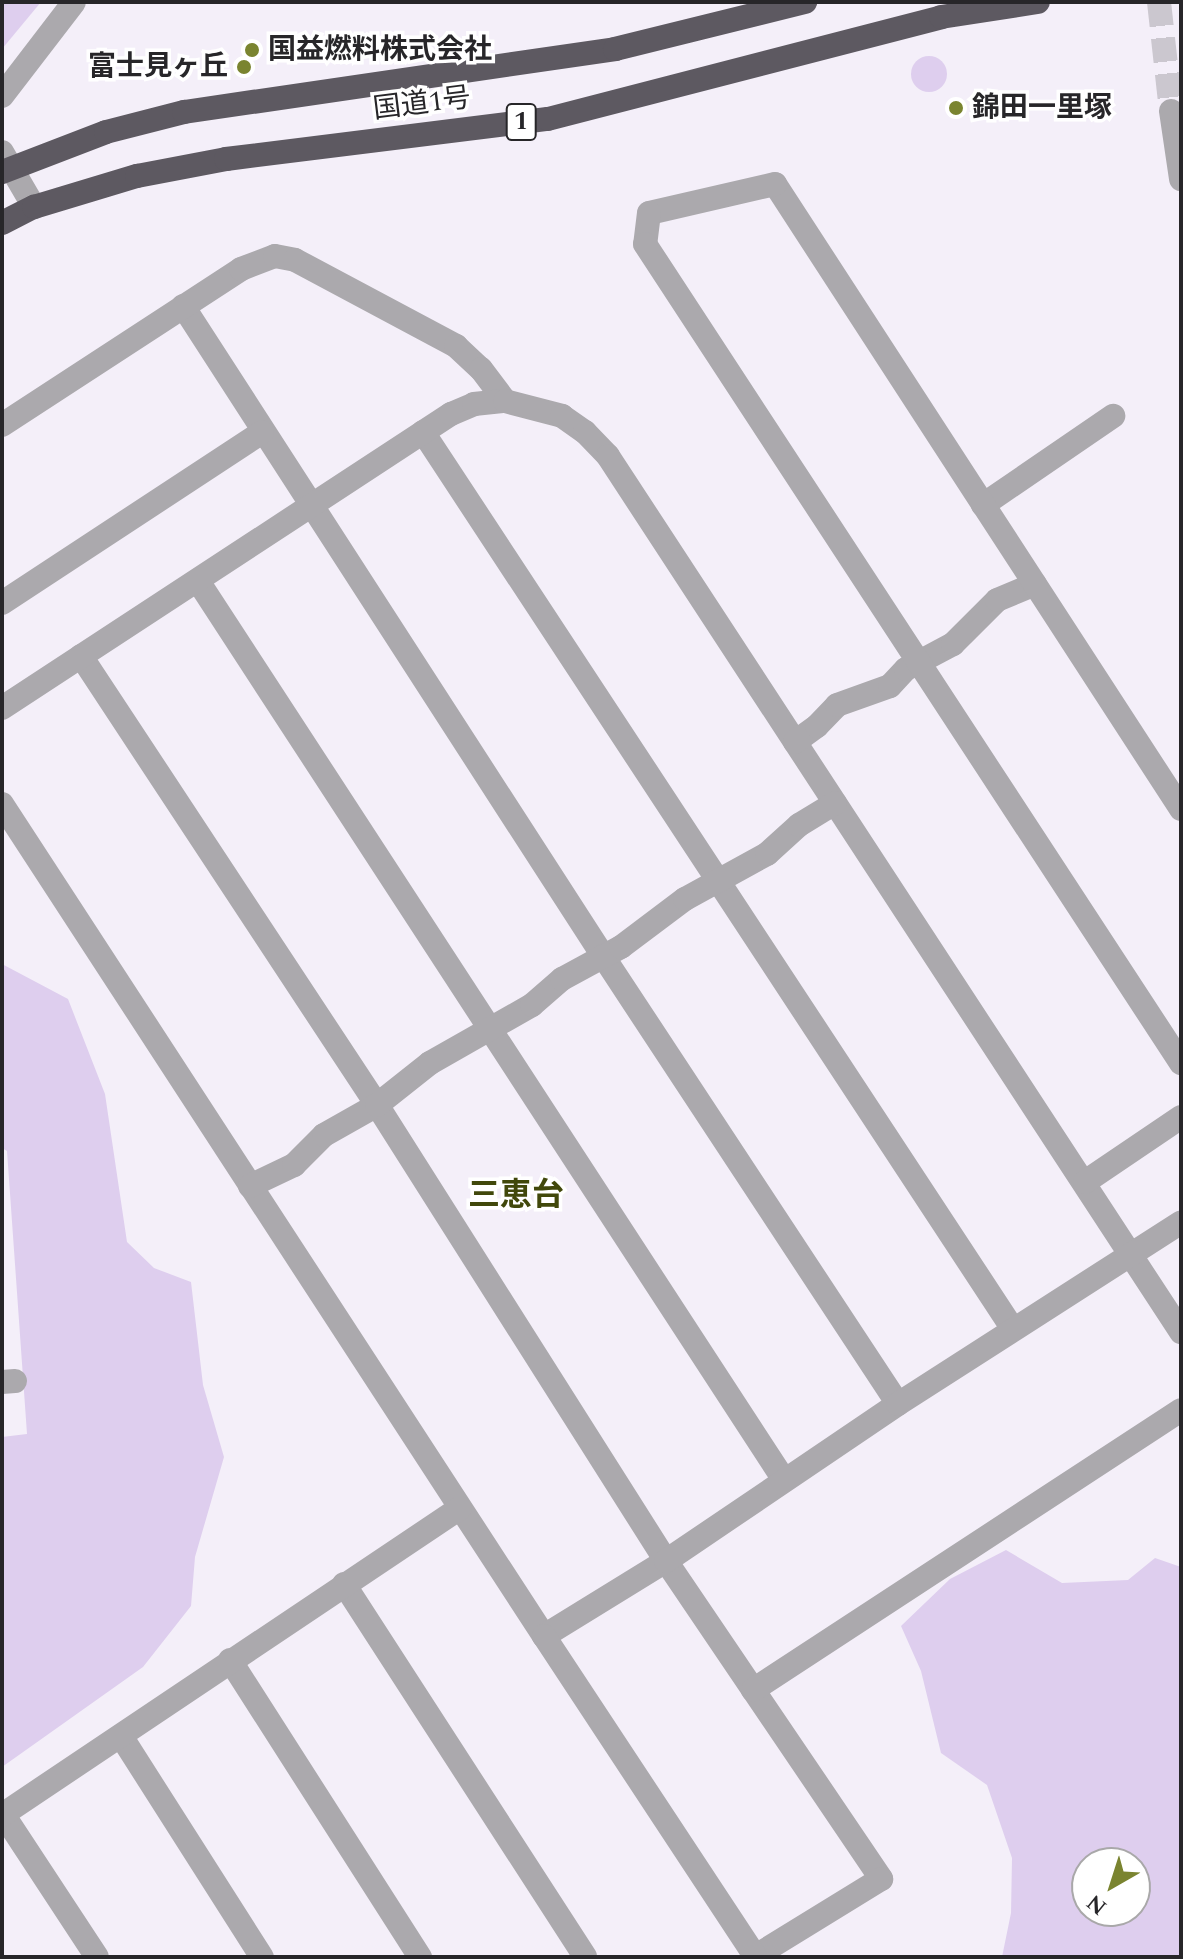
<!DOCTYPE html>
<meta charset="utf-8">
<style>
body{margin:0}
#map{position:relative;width:1183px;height:1959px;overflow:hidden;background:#f4eff9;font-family:Spectral,"Noto Sans JP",serif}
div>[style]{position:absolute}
.green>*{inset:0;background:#deceee}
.round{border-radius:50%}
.minor-tunnel>*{height:24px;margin-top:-12px;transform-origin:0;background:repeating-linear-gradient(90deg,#cbc7cf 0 24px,transparent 0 36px)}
.minor>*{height:24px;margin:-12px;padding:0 12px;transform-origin:12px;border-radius:12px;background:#aba9ad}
.highway>*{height:24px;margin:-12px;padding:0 12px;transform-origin:12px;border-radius:12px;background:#5d5961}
.dots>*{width:22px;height:22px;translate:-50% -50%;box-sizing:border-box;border:4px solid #fff;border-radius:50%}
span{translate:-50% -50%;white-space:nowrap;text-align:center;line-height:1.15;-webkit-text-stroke:7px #fff;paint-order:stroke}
.shield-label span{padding:2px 6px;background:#fff;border:2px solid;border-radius:6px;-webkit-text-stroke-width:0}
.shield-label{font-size:26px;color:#272629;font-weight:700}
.poi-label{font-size:28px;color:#272629;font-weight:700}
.left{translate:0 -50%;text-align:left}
.right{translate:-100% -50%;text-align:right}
.street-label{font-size:28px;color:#272629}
.quarter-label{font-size:32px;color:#41480b;font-weight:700}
.frame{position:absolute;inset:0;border:4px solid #272629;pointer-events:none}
.north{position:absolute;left:1071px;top:1847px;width:80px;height:80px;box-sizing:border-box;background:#fff;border:2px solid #a9a8a9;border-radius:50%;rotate:219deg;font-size:22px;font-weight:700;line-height:32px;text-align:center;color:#272629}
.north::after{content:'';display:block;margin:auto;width:28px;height:36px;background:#7a8430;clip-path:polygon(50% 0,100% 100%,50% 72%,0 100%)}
</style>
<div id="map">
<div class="green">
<i style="clip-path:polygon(2px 2px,41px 2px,2px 49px)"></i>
<i class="round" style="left:911px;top:56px;width:36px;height:36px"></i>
<i style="clip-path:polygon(2px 964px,68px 999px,105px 1094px,127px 1242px,154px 1268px,191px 1282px,203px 1385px,224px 1457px,195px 1557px,191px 1606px,143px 1667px,2px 1767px,2px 1437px,27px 1434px,7px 1151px,2px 1148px)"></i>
<i style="clip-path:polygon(evenodd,1006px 1550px,1062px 1583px,1128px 1580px,1155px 1558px,1181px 1567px,1181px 1957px,1002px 1957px,1011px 1913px,1012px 1858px,987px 1785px,941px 1753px,921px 1671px,901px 1626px,950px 1579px,1006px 1550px,1135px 1863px,1135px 1911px,1087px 1911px,1087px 1863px,1135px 1863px)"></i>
</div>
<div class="minor-tunnel">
<i style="left:1159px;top:2px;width:110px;rotate:83.7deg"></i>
</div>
<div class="minor">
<i style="left:2px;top:96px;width:118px;rotate:-52.5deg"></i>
<i style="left:1171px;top:111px;width:69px;rotate:81.6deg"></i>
<i style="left:2px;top:152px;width:64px;rotate:59.8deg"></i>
<i style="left:183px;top:306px;width:774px;rotate:57.13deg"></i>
<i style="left:603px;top:956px;width:536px;rotate:56.64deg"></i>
<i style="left:2px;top:425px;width:285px;rotate:-33.1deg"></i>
<i style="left:241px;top:269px;width:36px;rotate:-21deg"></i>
<i style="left:275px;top:256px;width:20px;rotate:11deg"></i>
<i style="left:295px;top:260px;width:183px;rotate:28.1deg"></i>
<i style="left:456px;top:346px;width:34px;rotate:43deg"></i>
<i style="left:481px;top:369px;width:40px;rotate:53deg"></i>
<i style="left:423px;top:432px;width:1074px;rotate:56.67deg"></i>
<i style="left:983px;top:505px;width:158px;rotate:-34.4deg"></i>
<i style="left:198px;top:581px;width:1073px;rotate:56.9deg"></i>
<i style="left:2px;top:603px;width:311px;rotate:-33.3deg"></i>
<i style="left:81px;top:656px;width:538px;rotate:56.61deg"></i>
<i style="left:377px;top:1105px;width:540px;rotate:57.63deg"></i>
<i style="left:666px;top:1561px;width:384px;rotate:55.9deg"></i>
<i style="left:881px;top:1879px;width:149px;rotate:148.4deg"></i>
<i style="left:2px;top:708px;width:537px;rotate:-33.22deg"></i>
<i style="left:451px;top:414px;width:25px;rotate:-23deg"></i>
<i style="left:474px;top:404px;width:31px;rotate:-6deg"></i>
<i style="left:505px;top:401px;width:59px;rotate:14.7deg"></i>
<i style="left:562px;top:416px;width:28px;rotate:35deg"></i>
<i style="left:585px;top:432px;width:33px;rotate:46deg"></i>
<i style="left:608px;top:456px;width:1047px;rotate:56.81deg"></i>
<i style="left:795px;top:742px;width:27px;rotate:-36deg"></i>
<i style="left:817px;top:726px;width:29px;rotate:-46deg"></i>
<i style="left:837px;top:705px;width:56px;rotate:-19.7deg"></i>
<i style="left:890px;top:686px;width:23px;rotate:-47deg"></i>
<i style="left:906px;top:669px;width:53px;rotate:-28deg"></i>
<i style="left:953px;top:644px;width:62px;rotate:-45deg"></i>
<i style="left:997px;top:600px;width:41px;rotate:-22.8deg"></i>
<i style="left:2px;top:804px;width:993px;rotate:56.92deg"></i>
<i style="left:544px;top:1636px;width:143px;rotate:-31.6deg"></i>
<i style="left:666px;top:1561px;width:280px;rotate:-34.1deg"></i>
<i style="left:898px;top:1404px;width:336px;rotate:-32.7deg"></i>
<i style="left:1181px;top:809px;width:745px;rotate:-123.01deg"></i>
<i style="left:775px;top:184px;width:129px;rotate:167deg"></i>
<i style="left:649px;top:213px;width:31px;rotate:97deg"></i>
<i style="left:645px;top:244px;width:979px;rotate:56.8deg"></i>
<i style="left:1085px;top:1182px;width:116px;rotate:-34.1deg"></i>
<i style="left:250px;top:1186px;width:49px;rotate:-25.5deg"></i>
<i style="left:294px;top:1165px;width:42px;rotate:-45deg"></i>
<i style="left:324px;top:1135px;width:61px;rotate:-29.5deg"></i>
<i style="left:377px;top:1105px;width:68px;rotate:-38.4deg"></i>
<i style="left:430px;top:1063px;width:117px;rotate:-29.6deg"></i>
<i style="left:532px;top:1005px;width:40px;rotate:-41deg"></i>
<i style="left:562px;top:979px;width:67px;rotate:-28.5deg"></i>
<i style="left:621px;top:947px;width:80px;rotate:-36.9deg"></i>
<i style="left:685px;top:899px;width:94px;rotate:-28.8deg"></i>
<i style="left:767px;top:854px;width:43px;rotate:-42.2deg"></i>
<i style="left:799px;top:825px;width:42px;rotate:-31.4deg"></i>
<i style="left:2px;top:1382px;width:13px;rotate:-4deg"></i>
<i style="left:344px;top:1584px;width:444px;rotate:57.1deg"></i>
<i style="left:544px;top:1636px;width:383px;rotate:56.6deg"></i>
<i style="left:230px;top:1660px;width:353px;rotate:57.4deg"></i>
<i style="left:753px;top:1690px;width:511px;rotate:-33.19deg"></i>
<i style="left:121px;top:1736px;width:262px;rotate:57.5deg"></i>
<i style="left:3px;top:1814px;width:171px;rotate:56.7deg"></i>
<i style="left:2px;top:1815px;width:551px;rotate:-33.83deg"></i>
</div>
<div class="highway">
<i style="left:2px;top:172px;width:111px;rotate:-21deg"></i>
<i style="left:106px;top:132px;width:81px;rotate:-14.4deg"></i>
<i style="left:184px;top:112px;width:436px;rotate:-8.3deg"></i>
<i style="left:615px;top:49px;width:196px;rotate:-13.9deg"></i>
<i style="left:2px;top:223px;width:36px;rotate:-27deg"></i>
<i style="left:34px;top:207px;width:108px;rotate:-16.8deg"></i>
<i style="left:137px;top:176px;width:91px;rotate:-10.8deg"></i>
<i style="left:226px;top:159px;width:324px;rotate:-7.1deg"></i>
<i style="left:548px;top:119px;width:406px;rotate:-14.5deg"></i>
<i style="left:941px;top:17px;width:98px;rotate:-8.8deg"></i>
</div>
<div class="dots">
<i style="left:252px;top:50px;background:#7a8430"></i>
<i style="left:244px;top:67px;background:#7a8430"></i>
<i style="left:956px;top:108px;background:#7a8430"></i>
</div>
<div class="shield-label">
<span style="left:521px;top:122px">1</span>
</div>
<div class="poi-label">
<span class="left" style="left:268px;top:50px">国益燃料株式会社</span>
<span class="right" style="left:228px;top:67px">富士見ヶ丘</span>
<span class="left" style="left:972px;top:108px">錦田一里塚</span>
</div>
<div class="street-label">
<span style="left:422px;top:104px;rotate:-7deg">国道1号</span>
</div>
<div class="quarter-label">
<span style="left:516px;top:1196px">三恵台</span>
</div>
<div class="frame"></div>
<div class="north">N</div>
</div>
